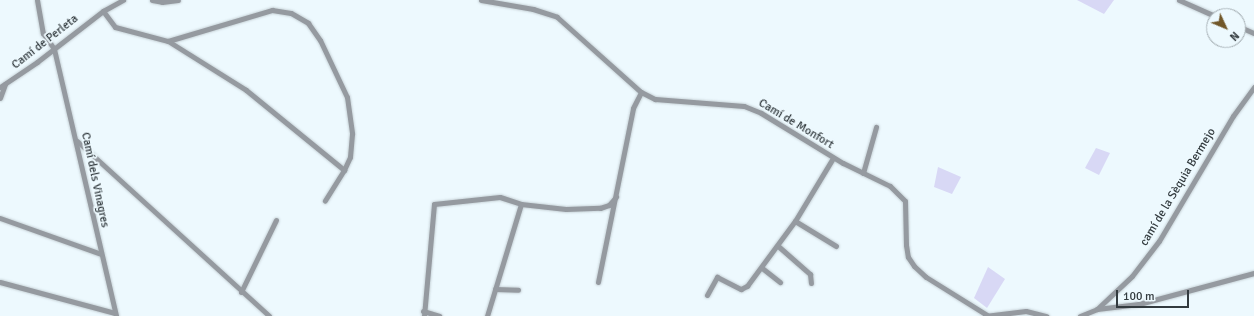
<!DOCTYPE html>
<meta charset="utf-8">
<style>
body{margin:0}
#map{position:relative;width:1254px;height:316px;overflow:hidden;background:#edf9fe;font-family:Signika,sans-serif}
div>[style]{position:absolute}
.water>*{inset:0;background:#d8d8f5}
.roads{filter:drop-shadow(0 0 1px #c8d3d8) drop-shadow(0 0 1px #c8d3d8)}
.minor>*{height:5px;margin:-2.5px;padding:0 2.5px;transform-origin:2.5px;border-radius:2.5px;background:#959aa0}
span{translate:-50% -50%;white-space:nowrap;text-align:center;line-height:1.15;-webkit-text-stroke:3.5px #edf9fe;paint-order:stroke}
.street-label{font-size:12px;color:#333b3f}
.north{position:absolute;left:1206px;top:8px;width:40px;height:40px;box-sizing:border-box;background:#edf9fe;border:1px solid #a3adb2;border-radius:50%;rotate:134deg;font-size:11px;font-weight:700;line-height:16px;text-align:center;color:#333b3f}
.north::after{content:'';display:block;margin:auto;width:14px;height:18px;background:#715729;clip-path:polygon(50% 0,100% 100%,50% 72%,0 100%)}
.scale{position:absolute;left:1116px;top:290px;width:73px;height:18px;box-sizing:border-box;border:2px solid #333b3f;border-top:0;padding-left:5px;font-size:12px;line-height:14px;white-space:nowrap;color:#333b3f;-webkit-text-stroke:3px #edf9fe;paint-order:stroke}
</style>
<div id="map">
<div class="water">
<i style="clip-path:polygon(1077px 0,1114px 0,1104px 14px)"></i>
<i style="clip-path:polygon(1096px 148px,1110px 153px,1099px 175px,1085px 168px)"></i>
<i style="clip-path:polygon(938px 167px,961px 177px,952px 194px,934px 187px)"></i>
<i style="clip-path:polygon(988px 267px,1005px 279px,987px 308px,974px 298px)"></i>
</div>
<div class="roads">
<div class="minor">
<i style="left:37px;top:0;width:34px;rotate:80deg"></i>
<i style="left:43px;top:33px;width:19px;rotate:55deg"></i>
<i style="left:54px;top:49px;width:274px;rotate:76.9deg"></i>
<i style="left:152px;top:0;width:10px;rotate:11deg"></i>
<i style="left:162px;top:2px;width:16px;rotate:-7deg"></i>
<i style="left:481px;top:0;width:53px;rotate:9.8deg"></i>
<i style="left:533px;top:9px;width:25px;rotate:18deg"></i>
<i style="left:557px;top:17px;width:113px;rotate:41.8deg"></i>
<i style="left:641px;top:92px;width:16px;rotate:27deg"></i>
<i style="left:655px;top:99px;width:89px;rotate:4.5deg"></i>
<i style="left:744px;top:106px;width:18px;rotate:22deg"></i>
<i style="left:761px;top:113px;width:96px;rotate:31.4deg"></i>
<i style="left:843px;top:163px;width:52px;rotate:26.1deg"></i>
<i style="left:890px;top:186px;width:21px;rotate:45deg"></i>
<i style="left:905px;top:201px;width:44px;rotate:88.7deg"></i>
<i style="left:906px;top:245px;width:12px;rotate:81deg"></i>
<i style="left:908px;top:257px;width:11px;rotate:56deg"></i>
<i style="left:914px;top:266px;width:16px;rotate:43deg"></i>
<i style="left:926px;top:277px;width:72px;rotate:31.9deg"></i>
<i style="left:1179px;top:0;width:39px;rotate:24deg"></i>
<i style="left:103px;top:11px;width:20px;rotate:53deg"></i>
<i style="left:115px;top:27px;width:55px;rotate:14.8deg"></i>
<i style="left:168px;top:41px;width:109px;rotate:-16.6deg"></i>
<i style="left:272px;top:10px;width:19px;rotate:9deg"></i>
<i style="left:291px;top:13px;width:20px;rotate:30deg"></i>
<i style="left:308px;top:23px;width:21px;rotate:55deg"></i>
<i style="left:320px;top:40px;width:63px;rotate:64.7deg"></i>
<i style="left:347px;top:97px;width:37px;rotate:82deg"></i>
<i style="left:352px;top:134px;width:23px;rotate:95deg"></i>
<i style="left:350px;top:157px;width:14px;rotate:115deg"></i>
<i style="left:1238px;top:26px;width:17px;rotate:24deg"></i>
<i style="left:168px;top:41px;width:92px;rotate:32.1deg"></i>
<i style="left:246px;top:90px;width:127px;rotate:39.2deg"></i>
<i style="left:344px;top:170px;width:36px;rotate:122deg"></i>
<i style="left:0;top:87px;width:45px;rotate:-34deg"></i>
<i style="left:37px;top:62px;width:83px;rotate:-37.7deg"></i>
<i style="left:103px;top:11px;width:23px;rotate:-29deg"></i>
<i style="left:0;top:98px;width:15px;rotate:-70deg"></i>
<i style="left:77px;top:141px;width:260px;rotate:42.3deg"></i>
<i style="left:863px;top:173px;width:48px;rotate:-74.2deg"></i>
<i style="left:0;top:218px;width:107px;rotate:19.6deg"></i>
<i style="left:795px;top:221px;width:48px;rotate:31.4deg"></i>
<i style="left:778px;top:246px;width:43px;rotate:41.2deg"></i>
<i style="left:810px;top:274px;width:9px;rotate:84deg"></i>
<i style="left:762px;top:268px;width:23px;rotate:38deg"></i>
<i style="left:0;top:282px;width:119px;rotate:15.1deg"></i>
<i style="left:598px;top:282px;width:177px;rotate:-78.6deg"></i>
<i style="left:633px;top:108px;width:18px;rotate:-63deg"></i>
<i style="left:495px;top:289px;width:23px;rotate:2deg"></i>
<i style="left:241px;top:292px;width:80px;rotate:-64.1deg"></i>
<i style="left:707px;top:295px;width:21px;rotate:-61deg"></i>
<i style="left:717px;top:277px;width:27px;rotate:27deg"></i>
<i style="left:741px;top:289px;width:7px;rotate:-27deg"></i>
<i style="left:747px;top:286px;width:81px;rotate:-53.6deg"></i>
<i style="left:795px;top:221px;width:74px;rotate:-58.9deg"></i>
<i style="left:1097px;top:309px;width:48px;rotate:-43.3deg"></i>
<i style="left:1132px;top:276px;width:44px;rotate:-52.4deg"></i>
<i style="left:1159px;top:241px;width:145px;rotate:-59.4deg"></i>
<i style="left:1233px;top:116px;width:36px;rotate:-54deg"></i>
<i style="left:423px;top:311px;width:17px;rotate:17deg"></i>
<i style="left:424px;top:316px;width:112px;rotate:-84.9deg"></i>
<i style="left:434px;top:204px;width:66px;rotate:-6.1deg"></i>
<i style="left:500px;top:197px;width:22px;rotate:18deg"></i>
<i style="left:487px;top:316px;width:117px;rotate:-73.1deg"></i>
<i style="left:521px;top:204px;width:45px;rotate:6.3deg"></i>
<i style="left:566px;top:209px;width:34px;rotate:-2deg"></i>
<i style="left:600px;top:208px;width:9px;rotate:-18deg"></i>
<i style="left:609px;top:205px;width:11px;rotate:-49deg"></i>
<i style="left:985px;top:316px;width:41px;rotate:-7deg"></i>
<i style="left:1026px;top:311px;width:21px;rotate:14deg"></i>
<i style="left:1080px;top:316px;width:18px;rotate:-22deg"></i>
<i style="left:1097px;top:309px;width:42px;rotate:-6.8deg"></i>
<i style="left:1139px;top:304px;width:119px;rotate:-15.1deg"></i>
</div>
</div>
<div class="street-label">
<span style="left:45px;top:42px;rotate:-38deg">Camí de Perleta</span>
<span style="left:796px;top:124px;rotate:31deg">Camí de Monfort</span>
<span style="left:95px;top:180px;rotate:78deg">Camí dels Vinagres</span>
<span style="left:1178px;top:187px;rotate:-59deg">camí de la Sèquia Bermejo</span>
</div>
<div class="north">N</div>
<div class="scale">100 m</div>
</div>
